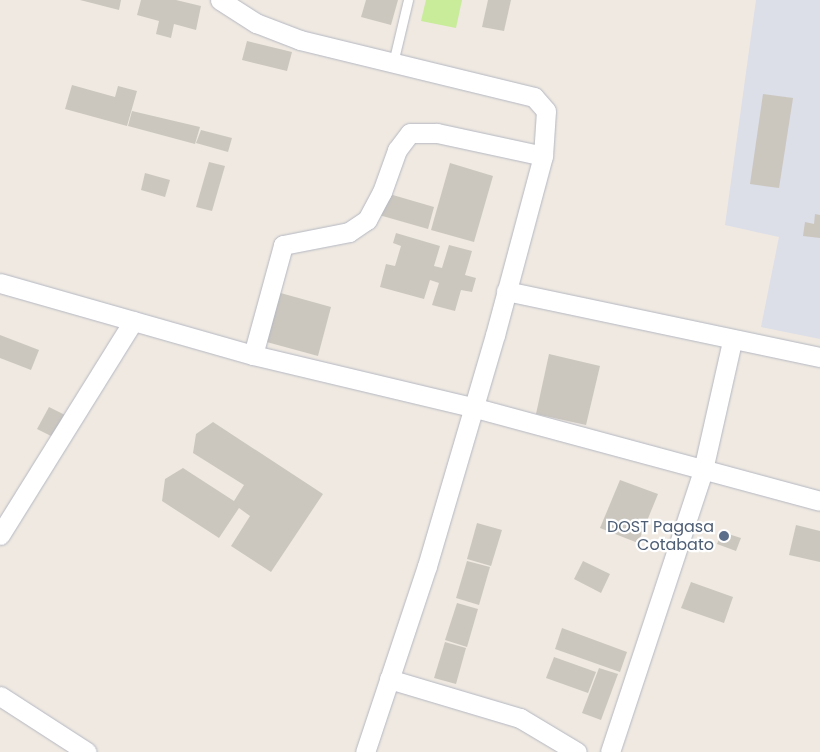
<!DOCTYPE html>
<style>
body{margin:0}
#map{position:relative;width:820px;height:752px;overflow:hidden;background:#efe9e1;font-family:Poppins,sans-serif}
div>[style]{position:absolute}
.airport>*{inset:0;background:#dcdee8}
.pitch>*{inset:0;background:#c9ec9a}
.building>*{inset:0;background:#cbc7bf}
.roads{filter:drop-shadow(0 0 1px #b4b7c1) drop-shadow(0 0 1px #b4b7c1)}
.lane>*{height:9px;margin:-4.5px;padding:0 4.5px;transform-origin:4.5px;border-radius:4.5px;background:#fff}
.street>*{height:19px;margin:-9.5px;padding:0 9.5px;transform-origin:9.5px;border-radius:9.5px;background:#fff}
.dots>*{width:14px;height:14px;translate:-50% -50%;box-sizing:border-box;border:2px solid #fff;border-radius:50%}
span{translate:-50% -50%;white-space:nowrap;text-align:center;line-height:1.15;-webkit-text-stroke:4.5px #fff;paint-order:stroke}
.service-label{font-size:16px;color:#4e5e75}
.right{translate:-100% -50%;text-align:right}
</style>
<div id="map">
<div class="airport">
<i style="clip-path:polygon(756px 0,820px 0,820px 339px,761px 327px,779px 237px,725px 225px)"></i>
</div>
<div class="pitch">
<i style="clip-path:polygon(426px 0,462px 0,456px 28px,421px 21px)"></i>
</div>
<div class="building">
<i style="clip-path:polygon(80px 0,121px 0,119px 10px)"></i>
<i style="clip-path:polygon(141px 0,176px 0,201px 6px,196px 30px,174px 24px,171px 38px,156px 34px,159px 21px,137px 15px)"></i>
<i style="clip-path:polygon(366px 0,398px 0,391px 25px,361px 17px)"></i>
<i style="clip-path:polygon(488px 0,511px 0,504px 31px,482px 27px)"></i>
<i style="clip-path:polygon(247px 41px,292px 52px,287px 71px,242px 60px)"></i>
<i style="clip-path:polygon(72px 85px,115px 97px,118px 86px,137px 91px,127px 126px,65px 109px)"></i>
<i style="clip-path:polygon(763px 94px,793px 98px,779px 188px,750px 184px)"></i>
<i style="clip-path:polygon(132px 111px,200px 127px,195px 144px,128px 126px)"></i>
<i style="clip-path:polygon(201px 130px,232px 138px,228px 152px,196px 143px)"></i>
<i style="clip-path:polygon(209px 162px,225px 166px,212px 211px,196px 207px)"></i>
<i style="clip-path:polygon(450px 163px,493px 176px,474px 242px,431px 230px)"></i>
<i style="clip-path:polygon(145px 173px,170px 180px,165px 197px,141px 190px)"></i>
<i style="clip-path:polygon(386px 193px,434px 207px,428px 229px,379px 215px)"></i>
<i style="clip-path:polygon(815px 214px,820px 215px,820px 238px,803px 236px,805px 222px,814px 224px)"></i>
<i style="clip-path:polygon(396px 233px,440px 246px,434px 266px,442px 268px,449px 245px,472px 251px,465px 275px,476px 278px,472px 292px,461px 290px,455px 311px,432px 305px,439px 283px,430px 280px,424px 299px,380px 287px,386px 264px,395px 266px,401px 246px,393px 243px)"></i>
<i style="clip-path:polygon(277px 292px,331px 307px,318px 356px,263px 341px)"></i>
<i style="clip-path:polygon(0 335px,39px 350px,31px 370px,0 358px)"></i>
<i style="clip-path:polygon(549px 354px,600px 366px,586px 425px,536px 414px)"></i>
<i style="clip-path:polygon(49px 407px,65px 415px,53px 437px,37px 429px)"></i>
<i style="clip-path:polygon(213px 422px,323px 494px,271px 572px,231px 546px,250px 516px,239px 508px,219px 538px,162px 501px,165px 479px,183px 468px,234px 501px,244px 485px,193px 453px,196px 434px)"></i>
<i style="clip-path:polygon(620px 480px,658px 494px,638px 543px,600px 528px)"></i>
<i style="clip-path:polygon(477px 523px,502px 530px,491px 566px,467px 559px)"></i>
<i style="clip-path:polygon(796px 525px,820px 531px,820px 562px,789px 555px)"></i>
<i style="clip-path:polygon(722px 532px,741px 538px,736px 551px,717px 544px)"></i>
<i style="clip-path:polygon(467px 561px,490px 567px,479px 605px,456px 598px)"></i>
<i style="clip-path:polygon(583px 561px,610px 574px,601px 593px,574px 579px)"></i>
<i style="clip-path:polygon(691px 582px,733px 597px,724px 623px,681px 608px)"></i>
<i style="clip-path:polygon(457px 603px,478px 609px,467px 647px,445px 640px)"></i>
<i style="clip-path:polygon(562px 628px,627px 652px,620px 672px,555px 649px)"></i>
<i style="clip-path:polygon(445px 642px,466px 648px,456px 684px,434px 678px)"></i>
<i style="clip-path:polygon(554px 657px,596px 672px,588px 693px,546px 678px)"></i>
<i style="clip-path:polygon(599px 668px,618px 674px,601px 720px,582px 713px)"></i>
</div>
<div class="roads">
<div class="lane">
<i style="left:393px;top:63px;width:65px;rotate:-76.6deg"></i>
</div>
<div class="street">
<i style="left:220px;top:0;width:43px;rotate:32.6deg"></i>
<i style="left:256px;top:23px;width:47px;rotate:21.1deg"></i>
<i style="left:300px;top:40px;width:241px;rotate:13.7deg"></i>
<i style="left:534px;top:97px;width:18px;rotate:49deg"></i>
<i style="left:546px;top:111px;width:45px;rotate:93.8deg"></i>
<i style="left:543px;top:156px;width:185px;rotate:105deg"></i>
<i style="left:495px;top:335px;width:241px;rotate:106.4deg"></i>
<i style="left:427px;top:566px;width:196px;rotate:108.4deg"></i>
<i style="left:0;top:283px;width:263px;rotate:15.9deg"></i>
<i style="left:253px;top:355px;width:225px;rotate:13.4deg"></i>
<i style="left:472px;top:407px;width:360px;rotate:15.1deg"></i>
<i style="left:506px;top:291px;width:321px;rotate:11.9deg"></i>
<i style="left:253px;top:355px;width:114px;rotate:-74.7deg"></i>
<i style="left:283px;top:245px;width:67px;rotate:-11.1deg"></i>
<i style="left:349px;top:232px;width:22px;rotate:-34deg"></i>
<i style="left:367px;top:220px;width:32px;rotate:-62deg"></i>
<i style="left:382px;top:192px;width:45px;rotate:-70.3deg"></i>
<i style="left:397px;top:150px;width:21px;rotate:-53deg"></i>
<i style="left:410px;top:133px;width:27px"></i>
<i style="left:437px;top:133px;width:108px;rotate:12.2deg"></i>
<i style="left:0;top:535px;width:252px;rotate:-58.1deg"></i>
<i style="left:389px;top:679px;width:137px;rotate:16.6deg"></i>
<i style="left:520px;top:718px;width:66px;rotate:30.8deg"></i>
<i style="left:0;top:696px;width:103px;rotate:32.8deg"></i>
<i style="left:610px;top:752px;width:297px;rotate:-71.7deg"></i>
<i style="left:703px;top:470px;width:132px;rotate:-77.3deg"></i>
</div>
</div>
<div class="dots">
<i style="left:724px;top:536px;background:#5c6f8a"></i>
</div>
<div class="service-label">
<span class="right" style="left:714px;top:536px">DOST Pagasa<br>Cotabato</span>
</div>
</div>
